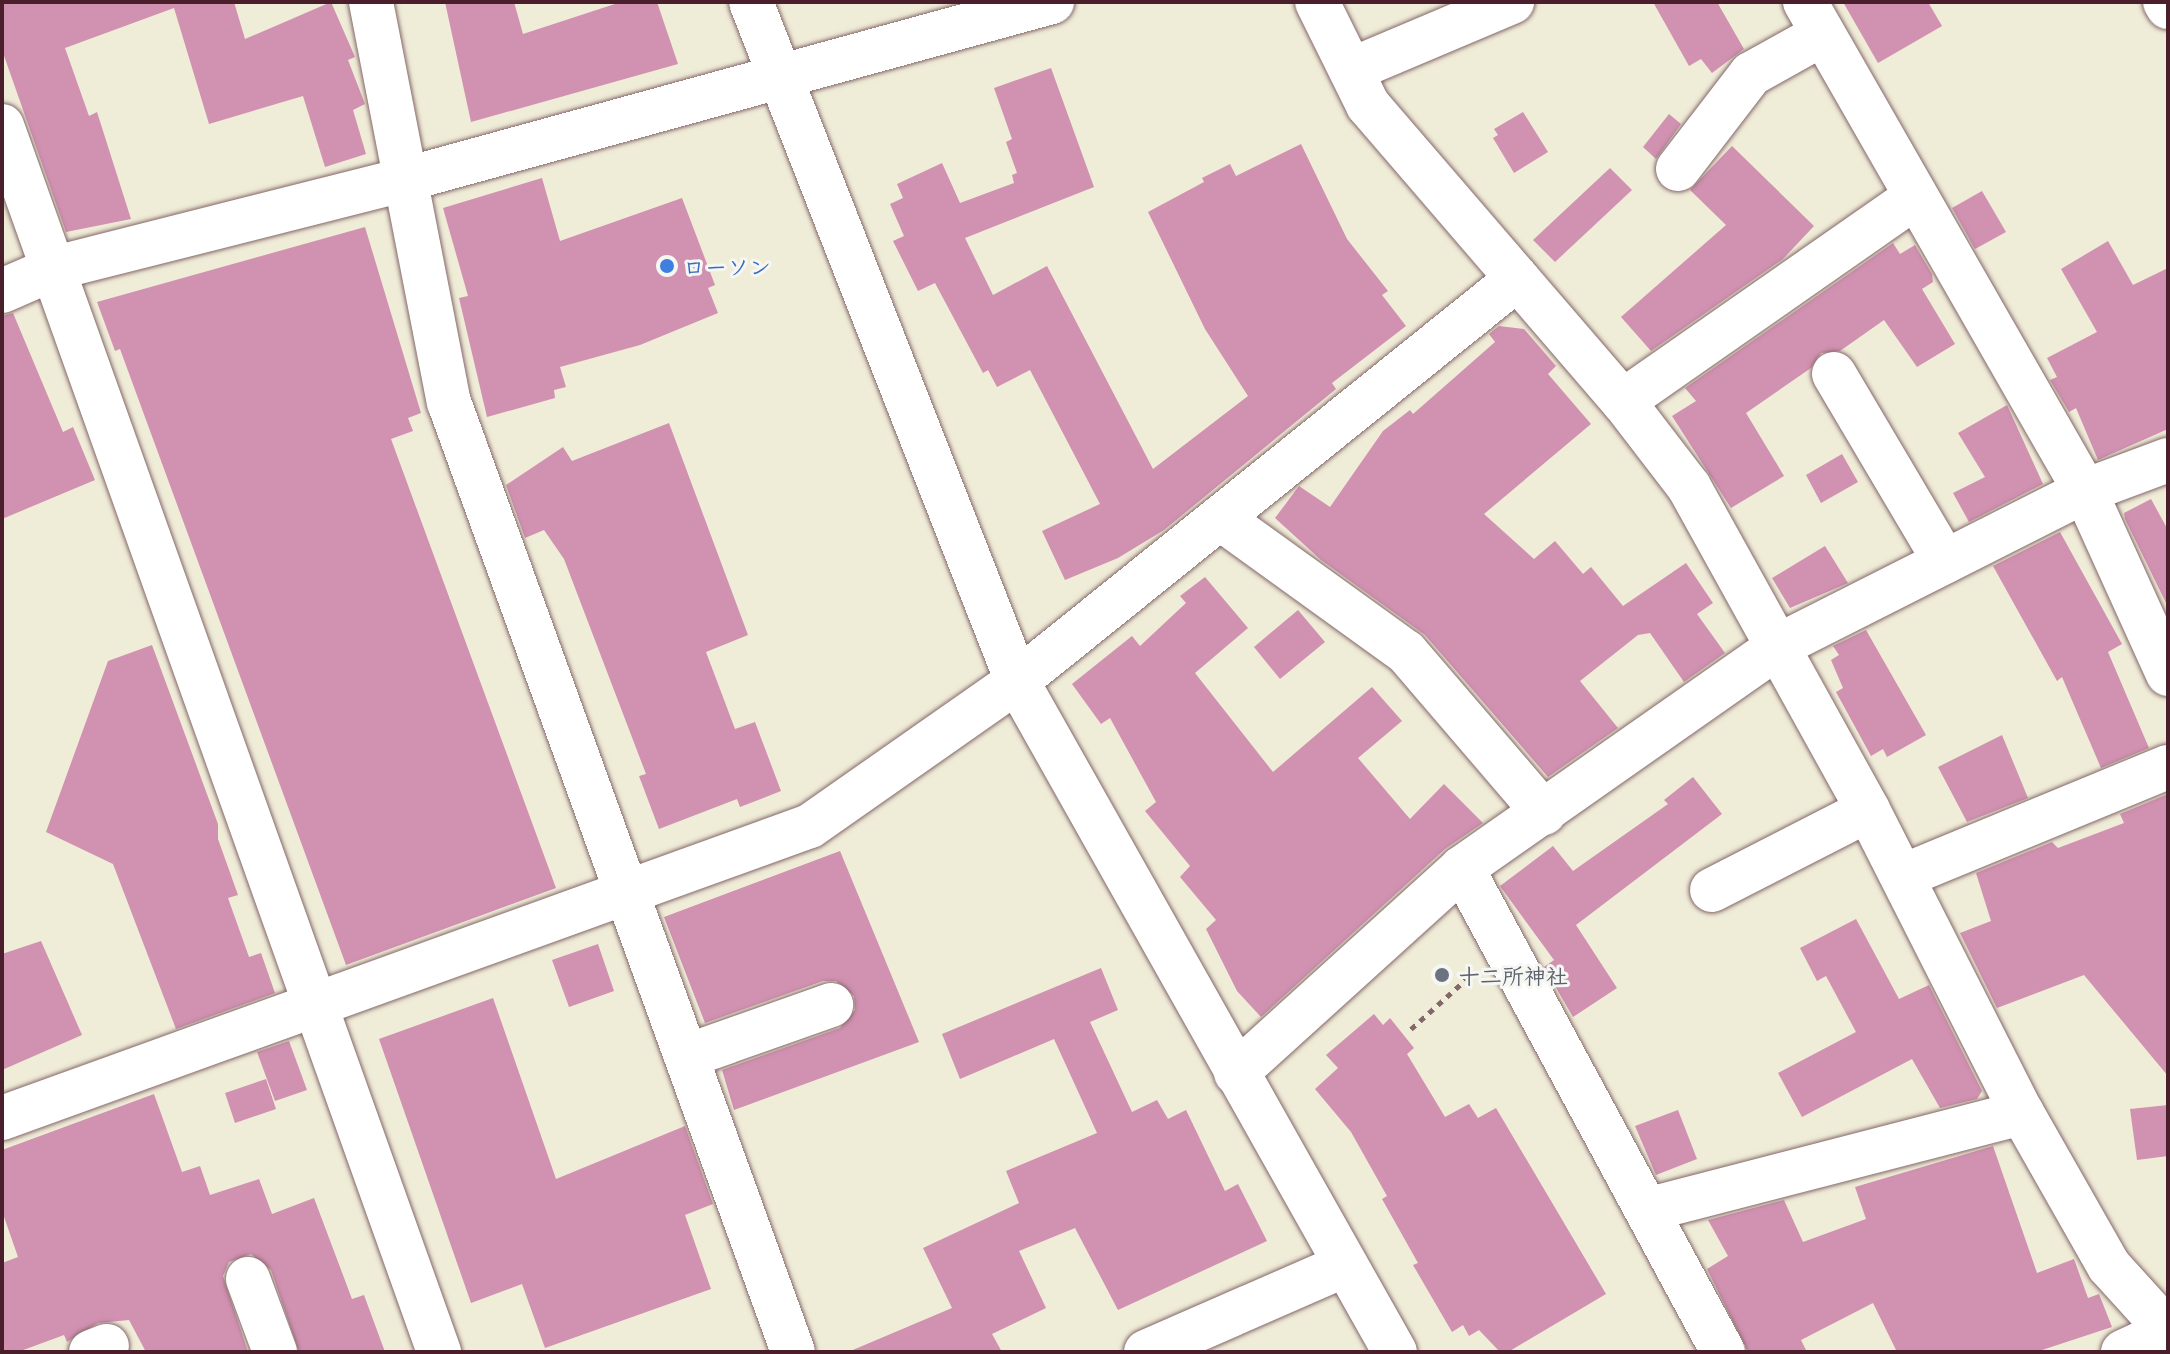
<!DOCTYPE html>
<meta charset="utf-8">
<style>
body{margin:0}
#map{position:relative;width:2170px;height:1354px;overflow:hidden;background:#efecd8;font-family:"Playpen Sans","Klee One",sans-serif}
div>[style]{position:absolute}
.building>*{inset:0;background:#d191b1}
.path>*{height:5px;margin-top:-2.5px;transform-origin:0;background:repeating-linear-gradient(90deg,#846768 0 6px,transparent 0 12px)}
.roads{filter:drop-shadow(0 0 2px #846768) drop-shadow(0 0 2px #846768)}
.minor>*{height:44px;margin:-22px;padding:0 22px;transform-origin:22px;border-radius:22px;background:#fff}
.dots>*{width:22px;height:22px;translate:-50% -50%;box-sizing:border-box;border:4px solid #f6f6f2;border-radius:50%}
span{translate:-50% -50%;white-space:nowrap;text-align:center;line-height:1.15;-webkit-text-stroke:6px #f6f6f2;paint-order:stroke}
.shop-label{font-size:22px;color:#366cbe;font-weight:700}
.left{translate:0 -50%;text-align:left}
.worship-label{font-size:22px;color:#5b616d;font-weight:700}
.frame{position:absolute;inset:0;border:4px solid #4a1f2b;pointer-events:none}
</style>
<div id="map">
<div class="building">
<i style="clip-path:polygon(2px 2px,234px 2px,245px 39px,331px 2px,355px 57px,348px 60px,365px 104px,353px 110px,366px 154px,325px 167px,303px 96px,209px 124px,174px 8px,65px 48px,89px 116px,97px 112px,131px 219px,66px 232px,2px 50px)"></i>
<i style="clip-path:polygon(445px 2px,514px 2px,523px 34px,621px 2px,657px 2px,678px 64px,471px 122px)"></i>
<i style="clip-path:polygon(1653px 2px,1717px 2px,1744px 49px,1712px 73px,1701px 59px,1689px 66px)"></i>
<i style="clip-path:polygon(1843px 2px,1928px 2px,1942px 26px,1878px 63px)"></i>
<i style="clip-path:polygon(1051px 68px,1094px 187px,965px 238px,993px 295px,1047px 266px,1153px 469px,1248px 396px,1205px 329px,1148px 212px,1204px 182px,1202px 178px,1230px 164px,1236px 176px,1301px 144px,1347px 239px,1388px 291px,1382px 295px,1406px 326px,1332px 383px,1336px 389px,1164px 530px,1118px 558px,1065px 580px,1042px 531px,1100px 504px,1030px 370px,997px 387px,988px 370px,983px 373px,935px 283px,918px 291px,893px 241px,904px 236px,890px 204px,903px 198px,897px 184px,942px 163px,960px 203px,1014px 183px,1012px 175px,1017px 173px,1006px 142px,1012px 139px,994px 88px)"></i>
<i style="clip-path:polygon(1523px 112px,1548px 152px,1514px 173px,1493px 138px,1498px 135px,1494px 129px)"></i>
<i style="clip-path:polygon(1669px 114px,1681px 124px,1656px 159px,1643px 147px)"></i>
<i style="clip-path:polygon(1732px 146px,1814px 226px,1783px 259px,1651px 351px,1621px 317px,1726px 225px,1690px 190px)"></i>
<i style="clip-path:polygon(1610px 168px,1632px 190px,1555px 262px,1533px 240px)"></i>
<i style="clip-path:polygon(542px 178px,560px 241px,682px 198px,715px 285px,708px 288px,718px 313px,640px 345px,560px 367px,566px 387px,554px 390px,555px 398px,487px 417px,459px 298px,468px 296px,443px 208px)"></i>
<i style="clip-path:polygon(1982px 191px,2006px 232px,1975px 249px,1952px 208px)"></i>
<i style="clip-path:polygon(365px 227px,421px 413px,408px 418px,413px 431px,391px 439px,556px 888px,346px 965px,120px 349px,115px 351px,97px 302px)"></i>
<i style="clip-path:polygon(2108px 241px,2133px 285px,2168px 268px,2168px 429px,2098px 460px,2076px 408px,2069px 412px,2050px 380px,2057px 377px,2047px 358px,2097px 332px,2061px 269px)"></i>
<i style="clip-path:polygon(1893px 243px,1900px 254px,1915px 245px,1932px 274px,1933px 282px,1922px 289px,1955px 344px,1917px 367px,1884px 320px,1840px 351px,1821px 353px,1811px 368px,1746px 413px,1784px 476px,1731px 508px,1672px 416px,1696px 401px,1685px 388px)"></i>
<i style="clip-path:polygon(13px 313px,63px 432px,73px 427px,95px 480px,2px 519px,2px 316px)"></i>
<i style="clip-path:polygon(1499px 326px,1524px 329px,1556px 366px,1548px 374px,1591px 424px,1484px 514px,1534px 559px,1555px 541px,1583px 574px,1591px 567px,1623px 606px,1686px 563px,1713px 603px,1697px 614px,1725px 653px,1684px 682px,1650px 633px,1638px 635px,1580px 681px,1618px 728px,1548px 777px,1425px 635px,1321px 560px,1275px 518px,1299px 486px,1330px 507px,1383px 431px,1410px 410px,1413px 414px,1495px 342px,1489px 334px)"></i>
<i style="clip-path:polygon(2007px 405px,2043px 484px,1969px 522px,1953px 493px,1985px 477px,1958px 433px)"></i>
<i style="clip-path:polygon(669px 423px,748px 635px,706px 652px,735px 729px,755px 722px,781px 791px,740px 807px,737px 799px,659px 829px,639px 776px,646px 774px,564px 559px,544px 530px,525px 538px,506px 485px,563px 447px,572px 461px)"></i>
<i style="clip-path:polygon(1842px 454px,1858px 482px,1821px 503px,1806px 475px)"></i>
<i style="clip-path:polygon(2151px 499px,2168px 530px,2168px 607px,2125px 519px,2124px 513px)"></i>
<i style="clip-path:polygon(2060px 532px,2122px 644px,2108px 652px,2149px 748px,2101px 768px,2062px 677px,2057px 681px,1993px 566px)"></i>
<i style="clip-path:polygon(1825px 546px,1848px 583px,1790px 608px,1772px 578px)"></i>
<i style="clip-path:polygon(1205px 577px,1248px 628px,1195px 673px,1273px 772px,1372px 687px,1402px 721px,1358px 758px,1410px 819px,1444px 784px,1483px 823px,1445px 849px,1261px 1017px,1237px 991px,1206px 929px,1216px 920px,1180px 877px,1190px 866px,1145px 811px,1156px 802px,1110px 718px,1101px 724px,1072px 684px,1132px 636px,1140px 646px,1186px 603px,1180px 596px)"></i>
<i style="clip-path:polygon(1298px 610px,1325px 642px,1280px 679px,1254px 647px)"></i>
<i style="clip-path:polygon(1866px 630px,1926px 735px,1887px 757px,1883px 749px,1871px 756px,1836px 692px,1843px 688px,1831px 660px,1839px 655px,1833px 646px)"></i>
<i style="clip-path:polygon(152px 645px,218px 824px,218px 839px,238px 895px,228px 898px,249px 957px,261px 953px,275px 993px,176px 1029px,113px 864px,46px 832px,108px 661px)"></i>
<i style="clip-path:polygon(2002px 735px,2028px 798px,1967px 822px,1938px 767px)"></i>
<i style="clip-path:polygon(1693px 777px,1722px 814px,1576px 925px,1617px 988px,1573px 1017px,1544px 967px,1554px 960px,1500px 886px,1553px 846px,1573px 871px,1668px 804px,1664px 800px)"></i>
<i style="clip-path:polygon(2168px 794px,2168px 1076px,2084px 975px,1997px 1008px,1960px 933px,1991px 921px,1976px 873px,2052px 842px,2058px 848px,2124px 823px,2120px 814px)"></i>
<i style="clip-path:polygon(840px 851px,919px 1042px,734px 1110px,722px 1070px,840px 1028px,855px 1010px,854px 996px,836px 981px,823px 981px,705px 1023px,664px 917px)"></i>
<i style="clip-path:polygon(1856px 919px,1899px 999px,1929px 985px,1982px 1091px,1977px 1099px,1940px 1108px,1912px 1059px,1802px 1117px,1778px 1073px,1856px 1032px,1826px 976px,1817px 981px,1800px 948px)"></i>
<i style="clip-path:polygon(41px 941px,82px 1035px,2px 1070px,2px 954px)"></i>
<i style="clip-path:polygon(598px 944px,614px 991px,569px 1007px,552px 960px)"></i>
<i style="clip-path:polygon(1101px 968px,1118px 1010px,1090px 1022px,1132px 1112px,1157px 1100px,1168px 1119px,1186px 1110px,1225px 1191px,1238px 1184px,1267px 1241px,1118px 1310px,1075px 1228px,1019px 1251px,1046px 1308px,992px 1334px,1002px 1352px,848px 1352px,952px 1308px,923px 1248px,1019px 1203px,1006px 1171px,1097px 1133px,1054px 1039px,960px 1079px,942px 1034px)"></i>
<i style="clip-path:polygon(493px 998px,556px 1179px,685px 1126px,713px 1204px,685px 1215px,711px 1289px,545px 1348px,522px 1284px,471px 1303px,379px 1039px)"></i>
<i style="clip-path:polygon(1374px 1014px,1383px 1025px,1390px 1018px,1414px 1048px,1407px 1054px,1445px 1117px,1469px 1104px,1478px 1118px,1496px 1108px,1606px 1294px,1508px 1352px,1500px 1352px,1479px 1330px,1469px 1336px,1463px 1325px,1452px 1332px,1413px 1265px,1418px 1263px,1382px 1199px,1387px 1196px,1351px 1132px,1315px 1089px,1338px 1068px,1326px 1055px)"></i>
<i style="clip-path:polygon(289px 1041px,307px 1090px,275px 1101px,257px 1052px)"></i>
<i style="clip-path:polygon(266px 1079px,276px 1109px,235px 1123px,225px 1093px)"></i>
<i style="clip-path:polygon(154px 1094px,182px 1172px,200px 1166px,210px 1195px,259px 1179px,272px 1214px,314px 1198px,352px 1299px,364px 1295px,385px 1352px,299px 1352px,271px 1270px,251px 1254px,229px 1262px,223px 1276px,248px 1352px,146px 1352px,129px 1320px,98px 1323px,67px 1342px,64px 1335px,18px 1352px,2px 1352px,2px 1263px,18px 1257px,2px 1211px,2px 1150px)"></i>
<i style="clip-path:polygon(2168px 1105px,2168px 1156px,2137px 1160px,2130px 1109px)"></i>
<i style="clip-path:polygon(1678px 1110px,1697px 1159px,1656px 1175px,1635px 1126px)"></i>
<i style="clip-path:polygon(1993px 1146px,2037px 1273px,2074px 1259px,2088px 1298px,2099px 1294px,2112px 1327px,2036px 1352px,1897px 1352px,1873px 1303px,1801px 1340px,1807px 1352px,1748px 1352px,1707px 1269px,1728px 1256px,1708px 1220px,1784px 1200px,1803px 1242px,1866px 1219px,1855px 1187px)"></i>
</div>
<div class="path">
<i style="left:1411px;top:1029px;width:82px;rotate:-42deg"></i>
</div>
<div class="roads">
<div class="minor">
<i style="left:371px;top:2px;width:408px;rotate:79deg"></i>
<i style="left:449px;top:402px;width:1010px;rotate:70.09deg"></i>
<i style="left:751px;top:2px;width:729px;rotate:68.61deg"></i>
<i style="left:1017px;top:681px;width:770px;rotate:60.61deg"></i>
<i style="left:1317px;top:2px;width:115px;rotate:63.7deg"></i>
<i style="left:1368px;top:105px;width:391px;rotate:49.3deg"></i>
<i style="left:1623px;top:401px;width:108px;rotate:52.5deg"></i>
<i style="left:1689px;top:487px;width:369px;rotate:61deg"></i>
<i style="left:1868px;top:810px;width:340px;rotate:63.1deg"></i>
<i style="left:2022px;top:1113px;width:176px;rotate:60.4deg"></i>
<i style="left:2109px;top:1266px;width:88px;rotate:47.8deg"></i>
<i style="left:1805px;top:2px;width:563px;rotate:60.2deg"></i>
<i style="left:2085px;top:491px;width:201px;rotate:65.6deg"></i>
<i style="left:2165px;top:2px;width:6px;rotate:59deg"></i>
<i style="left:1351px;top:70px;width:175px;rotate:-22.9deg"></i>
<i style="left:2px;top:126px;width:1302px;rotate:70.38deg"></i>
<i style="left:1678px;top:169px;width:120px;rotate:-52.5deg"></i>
<i style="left:1751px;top:74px;width:82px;rotate:-29.1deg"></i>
<i style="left:2px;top:291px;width:58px;rotate:-23.5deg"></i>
<i style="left:55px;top:268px;width:363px;rotate:-14.2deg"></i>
<i style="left:407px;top:179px;width:669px;rotate:-15.35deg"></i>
<i style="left:1834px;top:374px;width:218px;rotate:59.4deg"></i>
<i style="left:1623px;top:401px;width:355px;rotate:-34.9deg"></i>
<i style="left:1220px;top:518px;width:229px;rotate:35.8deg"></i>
<i style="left:1406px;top:652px;width:212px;rotate:49.4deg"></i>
<i style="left:1462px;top:868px;width:550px;rotate:61.66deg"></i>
<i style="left:1903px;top:876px;width:287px;rotate:-22.4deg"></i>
<i style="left:1712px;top:890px;width:175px;rotate:-27.1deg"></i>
<i style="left:687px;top:1056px;width:153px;rotate:-19.5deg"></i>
<i style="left:1236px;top:1073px;width:305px;rotate:-42.2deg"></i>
<i style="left:1462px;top:868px;width:388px;rotate:-35deg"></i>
<i style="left:1780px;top:645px;width:342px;rotate:-26.8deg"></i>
<i style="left:2085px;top:491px;width:89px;rotate:-20.5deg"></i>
<i style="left:2px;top:1118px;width:859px;rotate:-19.87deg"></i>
<i style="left:810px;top:826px;width:253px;rotate:-35deg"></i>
<i style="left:1017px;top:681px;width:642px;rotate:-38.8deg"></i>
<i style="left:1650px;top:1209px;width:384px;rotate:-14.5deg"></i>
<i style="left:248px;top:1279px;width:78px;rotate:69.7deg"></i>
<i style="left:91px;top:1352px;width:17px;rotate:-21deg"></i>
<i style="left:1146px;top:1352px;width:217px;rotate:-23.6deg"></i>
<i style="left:2123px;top:1352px;width:50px;rotate:-25deg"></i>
</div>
</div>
<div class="dots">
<i style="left:667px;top:266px;background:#3f7fe0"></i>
<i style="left:1442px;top:975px;background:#6b7280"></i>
</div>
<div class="shop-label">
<span class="left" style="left:683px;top:266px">ローソン</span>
</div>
<div class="worship-label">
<span class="left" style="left:1458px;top:975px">十二所神社</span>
</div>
<div class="frame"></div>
</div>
